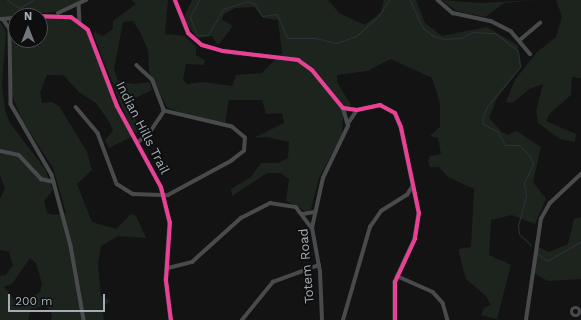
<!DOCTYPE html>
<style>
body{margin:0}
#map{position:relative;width:581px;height:320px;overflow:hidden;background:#131314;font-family:"Work Sans",sans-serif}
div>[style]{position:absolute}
.green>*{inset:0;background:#1d241e}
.stream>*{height:1px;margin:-0.5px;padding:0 0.5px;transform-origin:0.5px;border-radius:0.5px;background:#293337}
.street>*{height:3.5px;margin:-1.75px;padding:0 1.75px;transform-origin:1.75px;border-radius:1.75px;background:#484a4c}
.street>.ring{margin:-1.75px;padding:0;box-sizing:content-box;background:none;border:3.5px solid #484a4c;border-radius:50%}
.cycleway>*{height:4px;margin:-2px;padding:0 2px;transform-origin:2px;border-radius:2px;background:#ea4096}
span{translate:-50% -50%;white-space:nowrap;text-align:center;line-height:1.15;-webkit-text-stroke:3.5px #0e0e0f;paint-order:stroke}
.street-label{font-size:13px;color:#a4adb5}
.north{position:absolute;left:8px;top:8px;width:40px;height:40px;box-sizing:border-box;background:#0e0e0f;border:1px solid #4a4e51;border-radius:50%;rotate:0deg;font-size:11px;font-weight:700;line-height:16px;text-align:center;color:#a4adb5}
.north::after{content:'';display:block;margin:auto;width:14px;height:18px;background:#71777d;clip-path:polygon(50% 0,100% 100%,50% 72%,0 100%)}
.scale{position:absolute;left:8px;top:294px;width:97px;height:18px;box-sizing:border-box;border:2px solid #a4adb5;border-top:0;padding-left:5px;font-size:12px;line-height:14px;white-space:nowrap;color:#a4adb5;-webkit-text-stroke:3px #0e0e0f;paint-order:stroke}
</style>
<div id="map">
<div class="green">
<i style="clip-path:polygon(0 0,82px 0,54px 12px,0 17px)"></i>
<i style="clip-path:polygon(132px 0,168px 0,165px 34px,185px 36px,196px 47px,196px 55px,205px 60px,204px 65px,186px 64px,183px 80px,187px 84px,203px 82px,232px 86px,236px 75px,262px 73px,282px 53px,278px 20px,263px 18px,254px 7px,235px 8px,224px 14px,222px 20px,233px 26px,218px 45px,212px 36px,197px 38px,183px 19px,192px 0,328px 0,339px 13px,365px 25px,381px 12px,384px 0,416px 0,425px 23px,442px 36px,487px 27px,517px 45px,522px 66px,497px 98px,489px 118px,502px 132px,508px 135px,516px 131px,541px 147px,533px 182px,546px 199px,535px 224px,512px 215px,491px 220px,489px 255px,511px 265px,497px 319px,481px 315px,484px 308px,491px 305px,486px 296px,466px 279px,459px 253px,459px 249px,471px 247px,474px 189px,448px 177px,439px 167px,430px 167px,428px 161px,430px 156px,441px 154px,438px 138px,430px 136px,440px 127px,440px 103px,432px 78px,391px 59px,367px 71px,337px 75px,337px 82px,351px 105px,343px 115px,342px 135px,319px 178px,311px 209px,307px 212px,286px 201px,289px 179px,280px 173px,267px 173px,232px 196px,231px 189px,251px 177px,261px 163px,278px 163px,288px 158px,289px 142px,267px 137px,254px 138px,284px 123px,282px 113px,266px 114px,262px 100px,229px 100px,225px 123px,195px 119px,167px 107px,149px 72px,148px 50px,140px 32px,133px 21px,123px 22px,114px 69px,118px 81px,133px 84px,150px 82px,152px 90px,131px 100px,138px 129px,137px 133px,131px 130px,94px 36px,94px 32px,103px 36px,113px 29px,113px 21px,136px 4px)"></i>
<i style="clip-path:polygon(442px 0,480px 3px,537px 0,504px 3px,485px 17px,457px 11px)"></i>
<i style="clip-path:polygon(556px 0,581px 0,581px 78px,572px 77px,571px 95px,550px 113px,546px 121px,576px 134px,575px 142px,560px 139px,538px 123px,536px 111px,543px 84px,529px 89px,513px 103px,506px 102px,515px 80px,537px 52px,556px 37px,562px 17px)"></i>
<i style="clip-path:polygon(evenodd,65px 17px,78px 22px,88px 34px,110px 94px,131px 137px,109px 148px,105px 140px,113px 131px,110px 123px,96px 103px,80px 93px,63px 75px,47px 75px,40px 92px,42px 103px,52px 102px,59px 106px,87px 152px,92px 170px,77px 184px,92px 222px,116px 229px,131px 214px,136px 216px,146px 238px,118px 236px,101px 246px,98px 263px,101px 296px,110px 301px,102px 308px,104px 320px,51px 320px,52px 314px,46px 306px,31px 309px,28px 320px,0 320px,0 276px,6px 275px,13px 265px,9px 252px,0 250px,0 199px,5px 188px,0 175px,0 22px,6px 31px,2px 85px,5px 110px,10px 123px,45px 169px,53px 190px,44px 201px,47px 213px,53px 215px,66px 213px,53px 168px,22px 120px,12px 95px,12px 29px,16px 23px,16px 40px,40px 40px,40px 18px,65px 17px,30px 258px,36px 263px,42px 284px,40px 292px,19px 306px,4px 287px,12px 284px,30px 258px)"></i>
<i style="clip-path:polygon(581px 217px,581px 279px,548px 281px,533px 273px,537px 246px,549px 252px,568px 244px,574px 219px)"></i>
</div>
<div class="stream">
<i style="left:7px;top:0;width:14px;rotate:34deg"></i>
<i style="left:19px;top:8px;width:16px;rotate:-30deg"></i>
<i style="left:199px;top:0;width:19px;rotate:118deg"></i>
<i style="left:190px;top:17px;width:19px;rotate:69deg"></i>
<i style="left:197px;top:35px;width:11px"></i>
<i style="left:208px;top:35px;width:30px;rotate:-60deg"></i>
<i style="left:223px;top:9px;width:26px;rotate:-18deg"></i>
<i style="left:248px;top:1px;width:8px;rotate:23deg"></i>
<i style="left:255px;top:4px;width:14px;rotate:60deg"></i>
<i style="left:262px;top:16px;width:15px;rotate:-8deg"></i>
<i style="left:277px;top:14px;width:26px;rotate:67deg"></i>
<i style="left:287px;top:38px;width:28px"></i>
<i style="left:315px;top:38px;width:22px;rotate:13deg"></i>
<i style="left:336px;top:43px;width:21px;rotate:-19deg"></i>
<i style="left:356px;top:36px;width:28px;rotate:-41deg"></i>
<i style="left:377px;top:18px;width:22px;rotate:-56deg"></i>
<i style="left:410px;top:0;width:30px;rotate:66deg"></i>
<i style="left:422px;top:27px;width:14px;rotate:39deg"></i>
<i style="left:433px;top:36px;width:11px;rotate:15deg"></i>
<i style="left:444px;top:39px;width:17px;rotate:-3deg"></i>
<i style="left:461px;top:38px;width:13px;rotate:-27deg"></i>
<i style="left:473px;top:32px;width:22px;rotate:3deg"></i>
<i style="left:495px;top:33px;width:29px;rotate:38deg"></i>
<i style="left:518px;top:51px;width:16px;rotate:83deg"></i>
<i style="left:520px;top:67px;width:53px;rotate:129.7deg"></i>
<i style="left:486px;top:108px;width:12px;rotate:110deg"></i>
<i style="left:482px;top:119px;width:5px;rotate:79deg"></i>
<i style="left:483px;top:124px;width:17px;rotate:28deg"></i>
<i style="left:498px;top:132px;width:15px;rotate:62deg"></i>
<i style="left:505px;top:145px;width:14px"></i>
<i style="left:519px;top:145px;width:16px;rotate:45deg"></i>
<i style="left:530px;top:156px;width:9px;rotate:69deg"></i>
<i style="left:533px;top:164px;width:21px;rotate:115deg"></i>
<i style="left:524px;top:183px;width:13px;rotate:81deg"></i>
<i style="left:526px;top:196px;width:30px;rotate:105deg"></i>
<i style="left:518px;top:225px;width:9px;rotate:84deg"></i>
<i style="left:519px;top:234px;width:16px;rotate:43deg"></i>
<i style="left:537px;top:253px;width:13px;rotate:39deg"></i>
<i style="left:547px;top:261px;width:39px;rotate:-30deg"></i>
</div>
<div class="street">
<i style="left:175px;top:0;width:35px;rotate:68deg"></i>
<i style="left:188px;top:33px;width:18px;rotate:41deg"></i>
<i style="left:202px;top:45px;width:22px;rotate:16deg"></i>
<i style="left:223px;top:51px;width:76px;rotate:6.8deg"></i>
<i style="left:298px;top:60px;width:17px;rotate:36deg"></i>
<i style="left:312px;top:70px;width:49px;rotate:50.8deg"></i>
<i style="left:343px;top:108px;width:14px;rotate:8deg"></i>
<i style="left:357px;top:110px;width:24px;rotate:-12deg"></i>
<i style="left:380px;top:105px;width:17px;rotate:28deg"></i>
<i style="left:395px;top:113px;width:15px;rotate:67deg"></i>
<i style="left:401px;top:127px;width:88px;rotate:78.2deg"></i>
<i style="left:419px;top:213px;width:26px;rotate:99deg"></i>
<i style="left:415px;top:239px;width:47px;rotate:114.9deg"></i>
<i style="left:395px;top:282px;width:38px;rotate:90deg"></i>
<i style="left:438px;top:0;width:20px;rotate:41deg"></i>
<i style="left:453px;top:13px;width:39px;rotate:12deg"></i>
<i style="left:491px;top:21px;width:22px;rotate:27deg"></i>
<i style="left:511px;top:31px;width:30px;rotate:50deg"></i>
<i style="left:79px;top:4px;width:17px;rotate:87deg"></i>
<i style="left:58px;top:13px;width:31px;rotate:-25deg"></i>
<i style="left:34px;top:16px;width:37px;rotate:2deg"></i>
<i style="left:71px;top:17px;width:21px;rotate:37deg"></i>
<i style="left:88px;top:30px;width:81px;rotate:69.1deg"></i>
<i style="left:117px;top:106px;width:92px;rotate:61.5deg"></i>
<i style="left:161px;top:187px;width:36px;rotate:76deg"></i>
<i style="left:170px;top:222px;width:58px;rotate:93.9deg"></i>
<i style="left:166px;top:280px;width:40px;rotate:82.9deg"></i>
<i style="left:0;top:19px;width:16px;rotate:-4deg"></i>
<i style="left:3px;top:19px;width:12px;rotate:55deg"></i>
<i style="left:10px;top:29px;width:75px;rotate:89.2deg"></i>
<i style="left:11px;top:104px;width:82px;rotate:60deg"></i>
<i style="left:52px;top:175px;width:73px;rotate:75deg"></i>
<i style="left:71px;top:246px;width:75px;rotate:80deg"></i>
<i style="left:10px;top:29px;width:11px;rotate:-56deg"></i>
<i style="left:521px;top:39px;width:25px;rotate:-40deg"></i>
<i style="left:76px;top:107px;width:34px;rotate:50deg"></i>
<i style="left:98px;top:133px;width:54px;rotate:69.6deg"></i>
<i style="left:117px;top:184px;width:19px;rotate:32deg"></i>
<i style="left:133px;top:194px;width:35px;rotate:2deg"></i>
<i style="left:168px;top:195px;width:72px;rotate:-28.4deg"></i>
<i style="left:231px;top:161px;width:16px;rotate:-38deg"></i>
<i style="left:244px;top:151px;width:13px;rotate:-86deg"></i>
<i style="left:245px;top:138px;width:17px;rotate:-140deg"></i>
<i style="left:232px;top:127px;width:70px;rotate:-166.8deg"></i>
<i style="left:349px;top:122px;width:14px;rotate:-56deg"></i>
<i style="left:137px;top:143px;width:17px;rotate:-40deg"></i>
<i style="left:150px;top:132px;width:25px;rotate:-56deg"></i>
<i style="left:164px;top:111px;width:33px;rotate:-111deg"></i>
<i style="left:152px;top:80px;width:21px;rotate:-137deg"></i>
<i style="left:0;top:151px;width:19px;rotate:12deg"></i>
<i style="left:19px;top:155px;width:33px;rotate:47deg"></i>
<i style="left:41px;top:179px;width:13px;rotate:13deg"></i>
<i style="left:303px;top:214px;width:11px;rotate:-10deg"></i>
<i style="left:168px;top:268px;width:25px;rotate:-14deg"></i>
<i style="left:192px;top:262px;width:66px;rotate:-41.9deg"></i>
<i style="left:241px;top:218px;width:33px;rotate:-27deg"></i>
<i style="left:270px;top:203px;width:26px;rotate:9deg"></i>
<i style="left:296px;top:207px;width:26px;rotate:53deg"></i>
<i style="left:397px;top:276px;width:39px;rotate:24deg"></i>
<i style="left:433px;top:292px;width:15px;rotate:48deg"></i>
<i style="left:443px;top:303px;width:18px;rotate:74deg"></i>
<i class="ring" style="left:572px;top:308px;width:4.5px;height:4.5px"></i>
<i style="left:242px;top:320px;width:49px;rotate:-50.8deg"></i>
<i style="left:273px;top:282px;width:49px;rotate:-20.3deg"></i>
<i style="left:322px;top:320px;width:48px;rotate:-92.4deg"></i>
<i style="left:320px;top:272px;width:45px;rotate:-100.3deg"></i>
<i style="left:312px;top:228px;width:51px;rotate:-77.6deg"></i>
<i style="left:323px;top:178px;width:58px;rotate:-64.3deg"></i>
<i style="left:348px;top:126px;width:18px;rotate:-106deg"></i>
<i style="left:343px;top:320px;width:97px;rotate:-73.8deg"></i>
<i style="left:370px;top:227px;width:19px;rotate:-55deg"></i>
<i style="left:381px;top:211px;width:31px;rotate:-32deg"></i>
<i style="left:407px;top:195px;width:9px;rotate:-58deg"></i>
<i style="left:526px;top:320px;width:102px;rotate:-81.6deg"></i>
<i style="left:541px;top:219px;width:18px;rotate:-61deg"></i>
<i style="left:550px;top:203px;width:42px;rotate:-43.1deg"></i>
</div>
<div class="cycleway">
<i style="left:175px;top:0;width:35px;rotate:68deg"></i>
<i style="left:188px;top:33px;width:18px;rotate:41deg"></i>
<i style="left:202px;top:45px;width:22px;rotate:16deg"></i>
<i style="left:223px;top:51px;width:76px;rotate:6.8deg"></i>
<i style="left:298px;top:60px;width:17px;rotate:36deg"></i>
<i style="left:312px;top:70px;width:49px;rotate:50.8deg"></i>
<i style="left:343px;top:108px;width:14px;rotate:8deg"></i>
<i style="left:357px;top:110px;width:24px;rotate:-12deg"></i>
<i style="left:380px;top:105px;width:17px;rotate:28deg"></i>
<i style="left:395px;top:113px;width:15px;rotate:67deg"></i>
<i style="left:401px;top:127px;width:88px;rotate:78.2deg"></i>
<i style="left:419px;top:213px;width:26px;rotate:99deg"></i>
<i style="left:415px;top:239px;width:47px;rotate:114.9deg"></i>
<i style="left:395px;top:282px;width:38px;rotate:90deg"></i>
<i style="left:34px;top:16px;width:37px;rotate:2deg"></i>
<i style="left:71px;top:17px;width:21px;rotate:37deg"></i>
<i style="left:88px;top:30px;width:81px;rotate:69.1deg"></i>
<i style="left:117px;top:106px;width:92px;rotate:61.5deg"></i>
<i style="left:161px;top:187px;width:36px;rotate:76deg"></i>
<i style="left:170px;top:222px;width:58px;rotate:93.9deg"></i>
<i style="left:166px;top:280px;width:40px;rotate:82.9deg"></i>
</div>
<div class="street-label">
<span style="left:142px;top:128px;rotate:63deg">Indian Hills Trail</span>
<span style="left:307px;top:266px;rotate:-95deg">Totem Road</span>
</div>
<div class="north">N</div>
<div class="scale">200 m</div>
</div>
